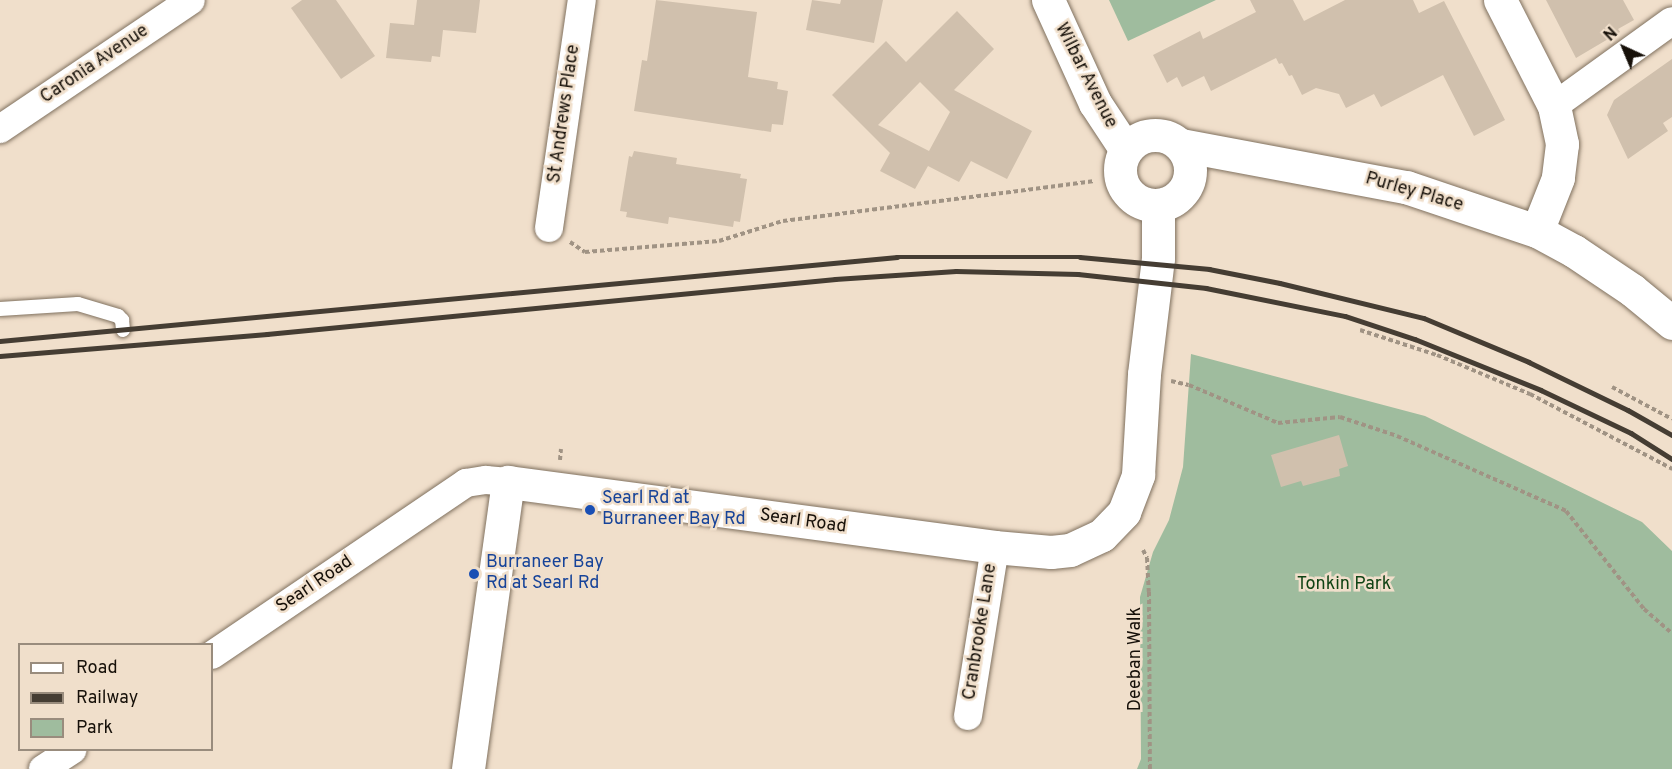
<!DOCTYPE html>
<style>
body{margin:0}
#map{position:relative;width:1672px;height:769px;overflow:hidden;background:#f0dfcb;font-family:Overpass,sans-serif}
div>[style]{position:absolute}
.green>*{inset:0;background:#9fbc9e}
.building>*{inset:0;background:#d0c0ad}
.path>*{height:4px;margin-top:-2px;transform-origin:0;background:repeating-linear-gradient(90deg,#a09384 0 4.5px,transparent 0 7.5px)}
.roads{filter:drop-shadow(0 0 2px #80715f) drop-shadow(0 0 2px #80715f)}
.lane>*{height:14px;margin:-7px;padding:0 7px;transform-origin:7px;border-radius:7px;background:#fff}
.street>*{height:28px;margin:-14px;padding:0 14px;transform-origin:14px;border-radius:14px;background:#fff}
.secondary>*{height:33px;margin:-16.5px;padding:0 16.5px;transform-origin:16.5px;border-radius:16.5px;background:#fff}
.secondary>.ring{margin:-16.5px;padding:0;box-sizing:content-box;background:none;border:33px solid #fff;border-radius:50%}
.rail>*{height:4.5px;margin:-2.25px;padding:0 2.25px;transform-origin:2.25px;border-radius:2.25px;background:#453d33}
.dots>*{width:16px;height:16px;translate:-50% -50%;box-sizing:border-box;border:3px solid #f0dfcb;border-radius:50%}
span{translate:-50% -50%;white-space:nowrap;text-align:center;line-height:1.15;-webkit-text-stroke:5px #f0dfcb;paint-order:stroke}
.street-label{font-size:18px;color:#161009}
.transit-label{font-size:18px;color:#164399}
.left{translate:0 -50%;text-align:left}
.park-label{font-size:18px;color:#0f4314}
.legend{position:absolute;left:18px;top:643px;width:195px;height:108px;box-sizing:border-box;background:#f0dfcb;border:2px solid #998c7d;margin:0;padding:8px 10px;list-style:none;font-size:18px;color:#161009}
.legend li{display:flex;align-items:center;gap:12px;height:30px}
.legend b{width:30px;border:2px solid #998c7d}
.north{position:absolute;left:1594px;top:18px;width:60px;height:60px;-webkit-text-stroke:4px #f0dfcb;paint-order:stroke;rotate:316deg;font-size:16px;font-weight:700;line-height:24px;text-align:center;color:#161009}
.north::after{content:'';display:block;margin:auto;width:21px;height:27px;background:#161009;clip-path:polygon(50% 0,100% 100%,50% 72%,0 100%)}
</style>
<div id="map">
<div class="green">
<i style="clip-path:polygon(1109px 0,1216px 0,1128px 41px)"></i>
<i style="clip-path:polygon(1191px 354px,1425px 416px,1642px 522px,1672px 551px,1672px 769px,1137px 769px,1141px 759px,1140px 597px,1153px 552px,1169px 520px,1183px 467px)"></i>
</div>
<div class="building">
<i style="clip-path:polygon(302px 0,336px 0,375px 56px,341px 79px,291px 8px)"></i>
<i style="clip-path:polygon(417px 0,480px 0,476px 33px,443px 30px,440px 57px,432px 56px,431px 62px,386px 58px,390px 23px,414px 25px)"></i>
<i style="clip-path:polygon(656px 0,757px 12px,748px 77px,778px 82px,777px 89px,788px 91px,783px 125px,772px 124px,771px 132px,634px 111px,642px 60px,647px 61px)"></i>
<i style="clip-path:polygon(812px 0,840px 4px,841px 0,883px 0,874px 43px,806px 30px)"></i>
<i style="clip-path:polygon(1250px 0,1293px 0,1304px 21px,1345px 0,1413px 0,1419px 13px,1444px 1px,1505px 120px,1474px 136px,1443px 75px,1381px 107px,1374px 94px,1346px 108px,1339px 94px,1316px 88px,1302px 95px,1292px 75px,1289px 76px,1282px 63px,1279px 64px,1276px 58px,1211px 91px,1204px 76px,1182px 87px,1177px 77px,1167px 83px,1153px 55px,1200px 31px,1203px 39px,1256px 12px)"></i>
<i style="clip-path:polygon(1546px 0,1623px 0,1634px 20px,1618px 29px,1620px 32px,1576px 58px)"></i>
<i style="clip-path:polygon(evenodd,957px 11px,994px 49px,954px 90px,1032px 131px,1007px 179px,971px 161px,959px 182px,928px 166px,915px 189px,880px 171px,890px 153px,832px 95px,886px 41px,906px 62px,957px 11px,920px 82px,950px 112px,929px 151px,878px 125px,920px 82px)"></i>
<i style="clip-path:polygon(1672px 59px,1672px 117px,1663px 123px,1668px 131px,1628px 159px,1607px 115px,1614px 100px)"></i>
<i style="clip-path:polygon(634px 151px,677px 158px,676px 164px,741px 174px,740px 178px,747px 179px,740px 222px,734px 221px,733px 227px,669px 217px,668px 224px,626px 217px,627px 212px,620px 211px,629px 156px,632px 157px)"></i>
<i style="clip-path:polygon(1339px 435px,1348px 466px,1339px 469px,1340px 476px,1303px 486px,1301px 481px,1281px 487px,1271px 455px)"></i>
</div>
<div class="path">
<i style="left:570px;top:242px;width:18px;rotate:34deg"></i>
<i style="left:585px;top:252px;width:134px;rotate:-4.7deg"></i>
<i style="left:719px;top:241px;width:67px;rotate:-17.4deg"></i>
<i style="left:783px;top:221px;width:314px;rotate:-7.3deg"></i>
<i style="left:1360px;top:330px;width:81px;rotate:18deg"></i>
<i style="left:1437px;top:355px;width:101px;rotate:22.8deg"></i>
<i style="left:1530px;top:394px;width:161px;rotate:27.8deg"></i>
<i style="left:1171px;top:381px;width:18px;rotate:13deg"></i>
<i style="left:1189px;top:385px;width:97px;rotate:23.1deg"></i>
<i style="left:1278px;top:423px;width:62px;rotate:-5.5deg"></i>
<i style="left:1340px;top:417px;width:60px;rotate:18.4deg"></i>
<i style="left:1397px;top:436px;width:185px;rotate:23.9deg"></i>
<i style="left:1566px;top:511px;width:125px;rotate:51.5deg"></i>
<i style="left:1644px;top:609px;width:37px;rotate:41deg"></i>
<i style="left:1612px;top:387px;width:68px;rotate:28.1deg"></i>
<i style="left:560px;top:460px;width:11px;rotate:-85deg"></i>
<i style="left:1143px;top:550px;width:9px;rotate:63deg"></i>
<i style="left:1147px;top:558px;width:34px;rotate:87deg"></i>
<i style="left:1149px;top:592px;width:177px;rotate:89.7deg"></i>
</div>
<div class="roads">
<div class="lane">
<i style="left:0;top:309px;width:78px;rotate:-3.7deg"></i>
<i style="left:78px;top:304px;width:42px;rotate:16.7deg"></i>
<i style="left:118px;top:316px;width:6px;rotate:45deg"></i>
<i style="left:122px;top:320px;width:10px;rotate:84deg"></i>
</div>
<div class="street">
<i style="left:1554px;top:106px;width:145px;rotate:-35.8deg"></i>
<i style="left:0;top:129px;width:230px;rotate:-34deg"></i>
<i style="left:549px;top:228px;width:230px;rotate:-81.8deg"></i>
<i style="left:212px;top:655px;width:307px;rotate:-34.1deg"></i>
<i style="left:466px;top:483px;width:20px;rotate:-9deg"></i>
<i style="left:486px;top:480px;width:22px;rotate:5deg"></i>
<i style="left:968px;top:716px;width:171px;rotate:-80.9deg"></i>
<i style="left:43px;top:769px;width:35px;rotate:-33deg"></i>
</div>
<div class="secondary">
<i style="left:1048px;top:0;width:113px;rotate:65.5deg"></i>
<i style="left:1095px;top:103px;width:56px;rotate:56.6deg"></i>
<i style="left:1500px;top:0;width:119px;rotate:63deg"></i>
<i style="left:1554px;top:106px;width:39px;rotate:78deg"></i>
<i style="left:1562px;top:144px;width:34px;rotate:97deg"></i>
<i style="left:1558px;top:178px;width:57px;rotate:111.6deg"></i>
<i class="ring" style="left:1120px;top:135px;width:37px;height:37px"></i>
<i style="left:1181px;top:145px;width:229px;rotate:10.6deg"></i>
<i style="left:1406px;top:187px;width:138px;rotate:18.6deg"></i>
<i style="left:1537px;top:231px;width:42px;rotate:28.4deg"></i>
<i style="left:1574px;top:251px;width:70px;rotate:33.9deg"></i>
<i style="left:1632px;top:290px;width:52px;rotate:39.5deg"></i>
<i style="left:468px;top:769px;width:290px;rotate:-82.1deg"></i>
<i style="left:508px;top:482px;width:491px;rotate:7.6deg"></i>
<i style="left:995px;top:547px;width:56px;rotate:5.1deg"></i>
<i style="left:1051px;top:552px;width:19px;rotate:-6deg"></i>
<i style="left:1070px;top:550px;width:35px;rotate:-25deg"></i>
<i style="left:1102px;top:535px;width:32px;rotate:-46deg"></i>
<i style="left:1124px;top:512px;width:40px;rotate:-69deg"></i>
<i style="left:1138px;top:475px;width:101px;rotate:-86.6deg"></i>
<i style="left:1144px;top:374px;width:117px;rotate:-83.1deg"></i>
<i style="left:1158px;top:258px;width:53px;rotate:-90deg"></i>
</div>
</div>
<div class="rail">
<i style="left:0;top:341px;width:901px;rotate:-5.35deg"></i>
<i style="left:897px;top:257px;width:183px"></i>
<i style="left:1080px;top:257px;width:130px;rotate:5.3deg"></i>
<i style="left:1209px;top:269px;width:72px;rotate:11.2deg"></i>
<i style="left:1280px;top:283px;width:148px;rotate:13.7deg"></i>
<i style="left:1424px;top:318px;width:114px;rotate:22.7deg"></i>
<i style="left:1529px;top:362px;width:110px;rotate:25.9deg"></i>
<i style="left:1628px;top:410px;width:51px;rotate:29.6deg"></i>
<i style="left:0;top:356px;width:268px;rotate:-4.7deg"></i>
<i style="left:267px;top:334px;width:571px;rotate:-5.53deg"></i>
<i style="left:835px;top:279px;width:121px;rotate:-3.8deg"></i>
<i style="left:956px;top:271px;width:122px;rotate:1.4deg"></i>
<i style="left:1078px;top:274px;width:129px;rotate:6.2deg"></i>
<i style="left:1206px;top:288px;width:142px;rotate:11.4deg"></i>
<i style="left:1345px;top:316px;width:74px;rotate:18.2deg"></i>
<i style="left:1415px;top:339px;width:136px;rotate:22deg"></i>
<i style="left:1541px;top:390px;width:100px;rotate:25.5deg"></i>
<i style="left:1631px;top:433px;width:49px;rotate:32.4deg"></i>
</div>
<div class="dots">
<i style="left:590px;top:510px;background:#1a4fb4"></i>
<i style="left:474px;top:574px;background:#1a4fb4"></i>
</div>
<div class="street-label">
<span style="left:95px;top:65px;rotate:-34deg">Caronia Avenue</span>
<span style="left:1085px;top:76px;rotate:63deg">Wilbar Avenue</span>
<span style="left:565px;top:114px;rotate:-82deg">St Andrews Place</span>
<span style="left:1414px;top:193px;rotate:16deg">Purley Place</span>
<span style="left:803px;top:522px;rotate:8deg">Searl Road</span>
<span style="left:315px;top:585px;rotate:-34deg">Searl Road</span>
<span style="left:981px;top:632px;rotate:-81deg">Cranbrooke Lane</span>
<span style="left:1136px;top:659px;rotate:-90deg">Deeban Walk</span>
</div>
<div class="transit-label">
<span class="left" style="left:602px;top:510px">Searl Rd at<br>Burraneer Bay Rd</span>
<span class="left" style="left:486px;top:574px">Burraneer Bay<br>Rd at Searl Rd</span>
</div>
<div class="park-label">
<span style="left:1344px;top:585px">Tonkin Park</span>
</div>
<ul class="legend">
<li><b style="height:8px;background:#fff"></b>Road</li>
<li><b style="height:8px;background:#453d33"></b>Railway</li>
<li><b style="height:16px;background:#9fbc9e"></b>Park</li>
</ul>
<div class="north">N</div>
</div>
